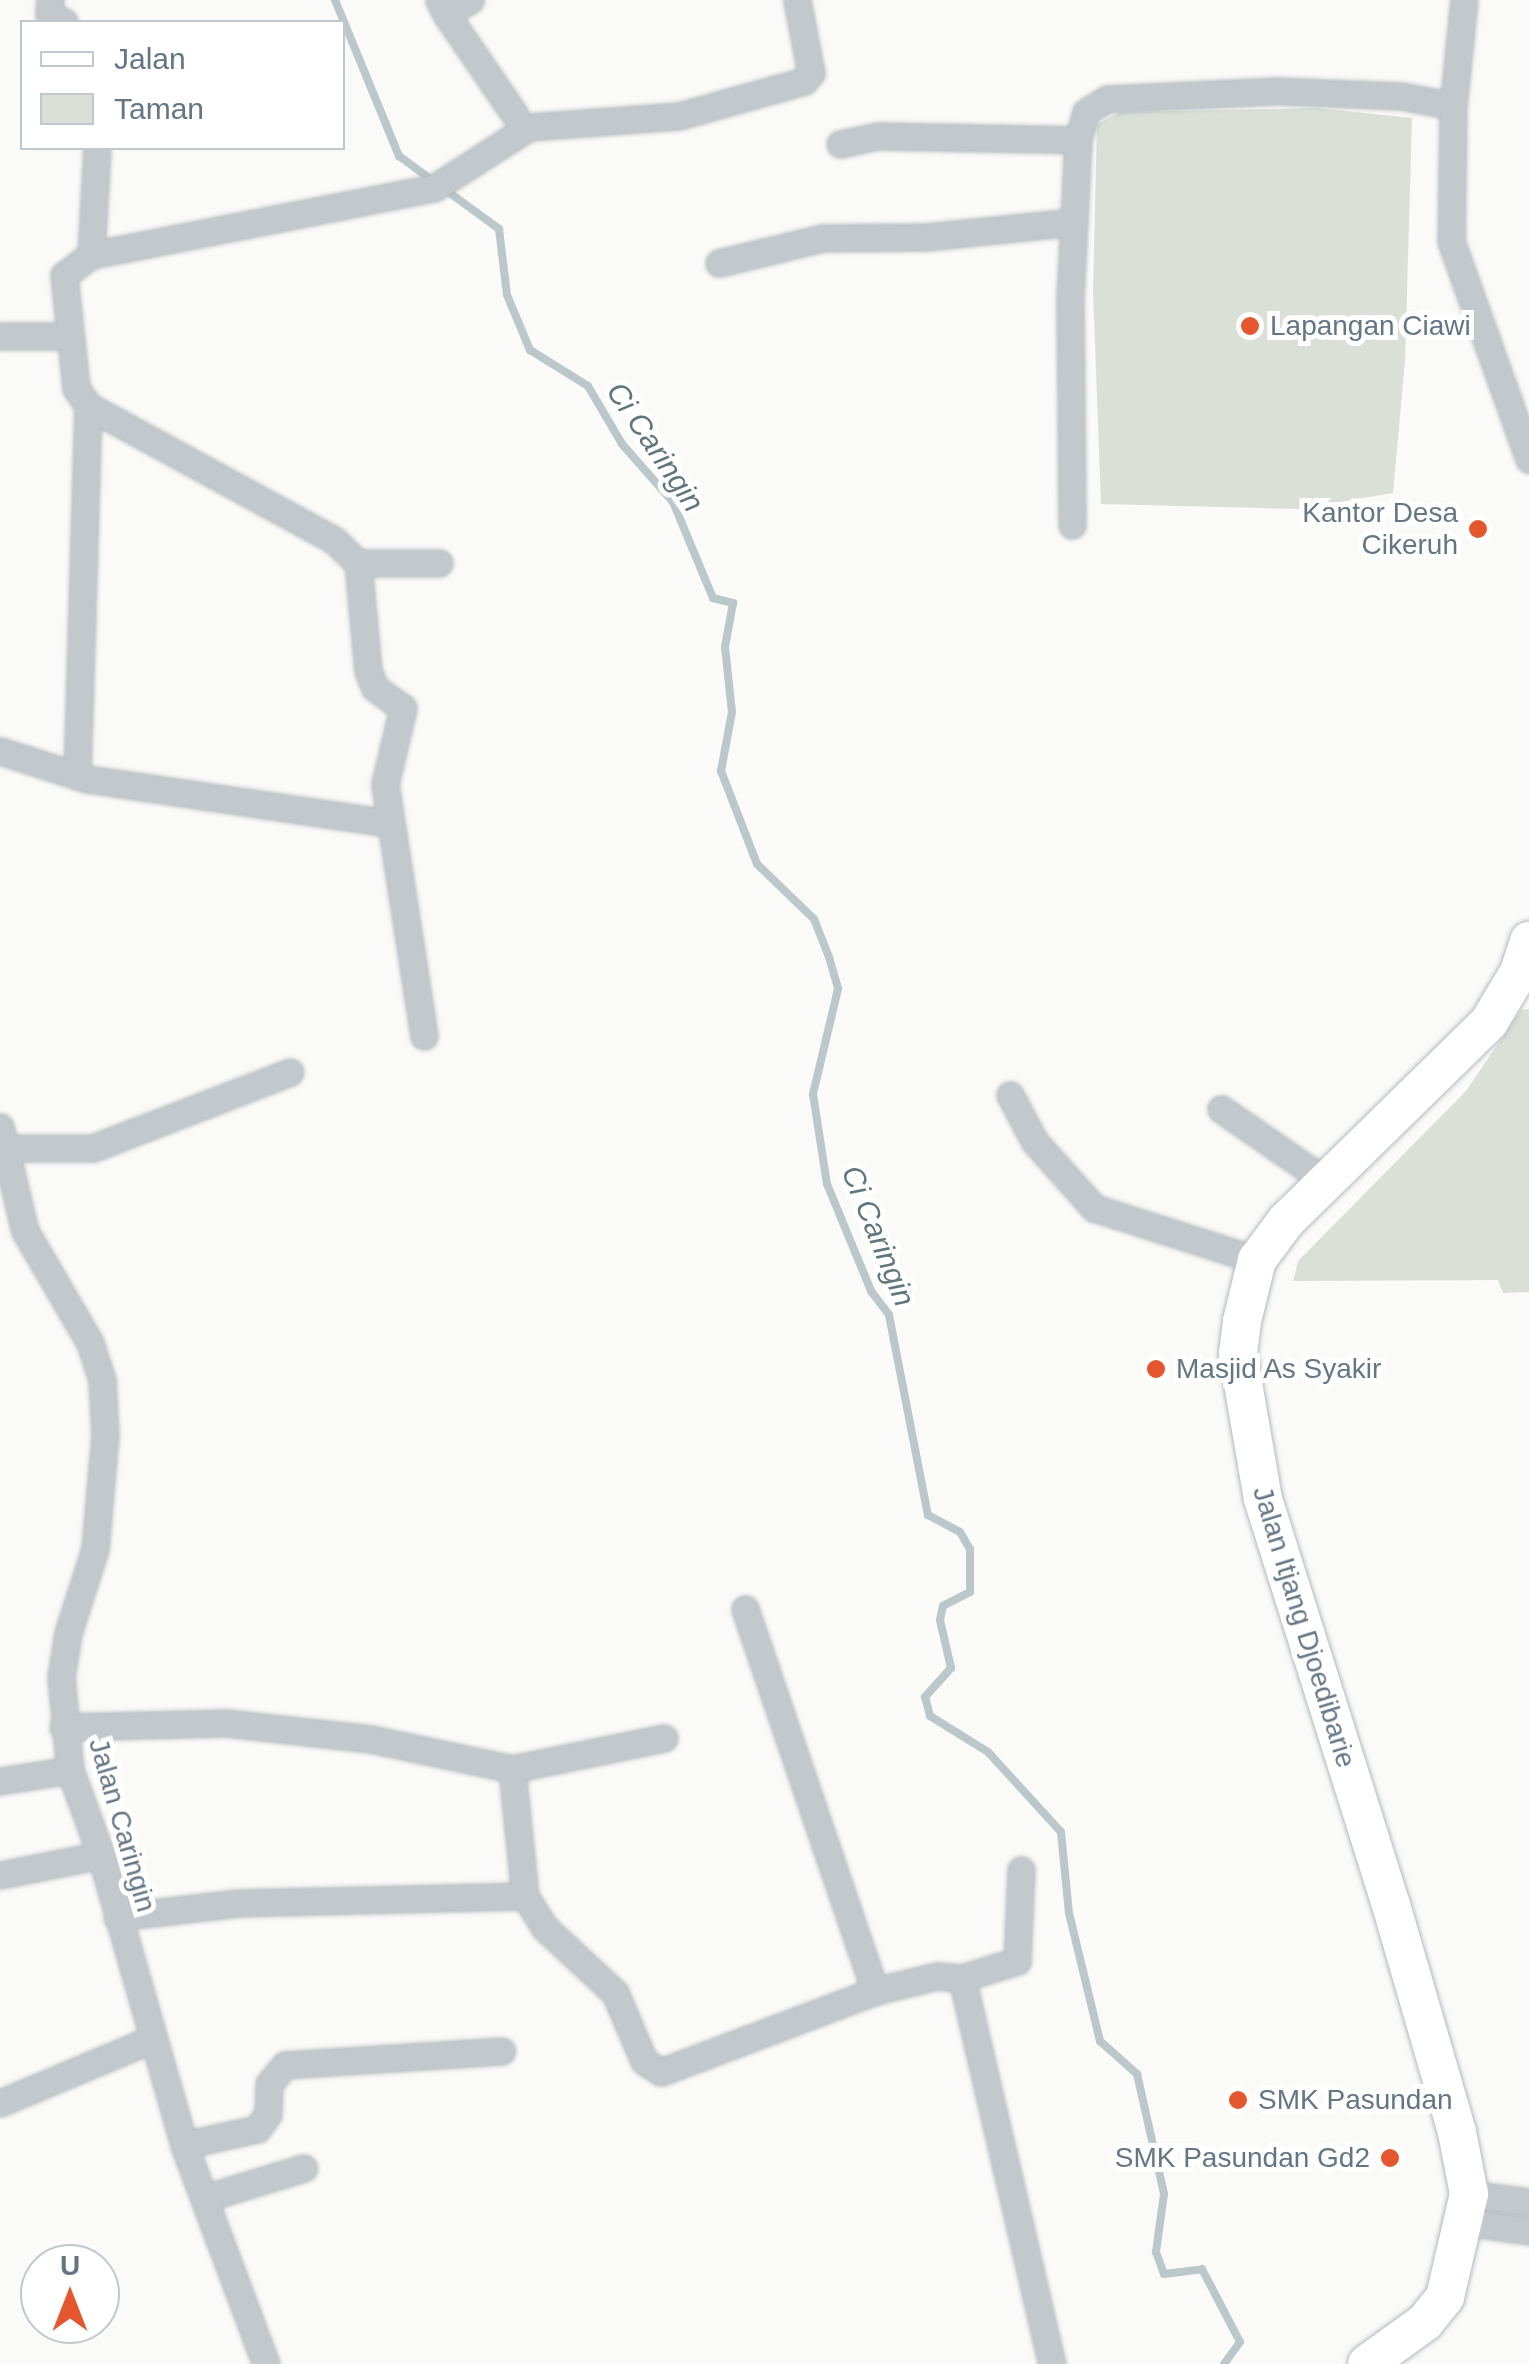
<!DOCTYPE html>
<style>
body{margin:0}
#map{position:relative;width:1529px;height:2364px;overflow:hidden;background:#fafaf8;font-family:Helvetica,sans-serif}
div>[style]{position:absolute}
.green>*{inset:0;background:#dadfd7}
.stream>*{height:8px;margin:-4px;padding:0 4px;transform-origin:4px;border-radius:4px;background:#bbc7cb}
.roads{filter:drop-shadow(0 0 2px #b3babf) drop-shadow(0 0 2px #b3babf)}
.street>*{height:25px;margin:-12.5px;padding:0 12.5px;transform-origin:12.5px;border-radius:12.5px;background:#c3c8cc}
.secondary>*{height:38px;margin:-19px;padding:0 19px;transform-origin:19px;border-radius:19px;background:#fff}
.dots>*{width:28px;height:28px;translate:-50% -50%;box-sizing:border-box;border:5px solid #fff;border-radius:50%}
span{translate:-50% -50%;white-space:nowrap;text-align:center;line-height:1.15;-webkit-text-stroke:10px #fff;paint-order:stroke}
.poi-label{font-size:28px;color:#657683}
.left{translate:0 -50%;text-align:left}
.right{translate:-100% -50%;text-align:right}
.street-label{font-size:28px;color:#657683}
.water-label{font-size:30px;color:#60757c;font-style:italic}
.legend{position:absolute;left:20px;top:20px;width:325px;height:130px;box-sizing:border-box;background:#fff;border:2px solid #c1c8cd;margin:0;padding:12px 18px;list-style:none;font-size:30px;color:#657683}
.legend li{display:flex;align-items:center;gap:20px;height:50px}
.legend b{width:50px;border:2px solid #c1c8cd}
.north{position:absolute;left:20px;top:2244px;width:100px;height:100px;box-sizing:border-box;background:#fff;border:2px solid #c1c8cd;border-radius:50%;rotate:0deg;font-size:28px;font-weight:700;line-height:40px;text-align:center;color:#657683}
.north::after{content:'';display:block;margin:auto;width:35px;height:45px;background:#e4572e;clip-path:polygon(50% 0,100% 100%,50% 72%,0 100%)}
</style>
<div id="map">
<div class="green">
<i style="clip-path:polygon(1317px 108px,1412px 118px,1405px 361px,1393px 493px,1298px 509px,1101px 504px,1093px 290px,1097px 124px,1120px 112px)"></i>
<i style="clip-path:polygon(1529px 1009px,1529px 1292px,1503px 1293px,1498px 1280px,1293px 1281px,1298px 1261px,1466px 1091px,1521px 1010px)"></i>
</div>
<div class="stream">
<i style="left:335px;top:0;width:169px;rotate:67.7deg"></i>
<i style="left:399px;top:156px;width:124px;rotate:36.1deg"></i>
<i style="left:499px;top:229px;width:66px;rotate:83.1deg"></i>
<i style="left:507px;top:295px;width:60px;rotate:67.3deg"></i>
<i style="left:530px;top:350px;width:68px;rotate:31.8deg"></i>
<i style="left:588px;top:386px;width:67px;rotate:59.6deg"></i>
<i style="left:622px;top:444px;width:77px;rotate:48.7deg"></i>
<i style="left:673px;top:502px;width:104px;rotate:67.4deg"></i>
<i style="left:713px;top:598px;width:21px;rotate:14deg"></i>
<i style="left:733px;top:603px;width:45px;rotate:100.3deg"></i>
<i style="left:725px;top:647px;width:65px;rotate:83.9deg"></i>
<i style="left:732px;top:712px;width:60px;rotate:100.6deg"></i>
<i style="left:721px;top:771px;width:100px;rotate:68.8deg"></i>
<i style="left:757px;top:864px;width:79px;rotate:44deg"></i>
<i style="left:814px;top:919px;width:41px;rotate:68.5deg"></i>
<i style="left:829px;top:957px;width:33px;rotate:74deg"></i>
<i style="left:838px;top:989px;width:108px;rotate:103.4deg"></i>
<i style="left:813px;top:1094px;width:91px;rotate:81.2deg"></i>
<i style="left:827px;top:1184px;width:116px;rotate:67.6deg"></i>
<i style="left:871px;top:1291px;width:30px;rotate:53deg"></i>
<i style="left:889px;top:1315px;width:204px;rotate:79deg"></i>
<i style="left:928px;top:1515px;width:36px;rotate:28deg"></i>
<i style="left:960px;top:1532px;width:20px;rotate:60deg"></i>
<i style="left:970px;top:1549px;width:43px;rotate:90deg"></i>
<i style="left:970px;top:1592px;width:30px;rotate:153deg"></i>
<i style="left:943px;top:1606px;width:14px;rotate:102deg"></i>
<i style="left:940px;top:1620px;width:49px;rotate:77.1deg"></i>
<i style="left:951px;top:1668px;width:39px;rotate:132deg"></i>
<i style="left:925px;top:1697px;width:20px;rotate:75deg"></i>
<i style="left:930px;top:1716px;width:68px;rotate:31.8deg"></i>
<i style="left:988px;top:1752px;width:108px;rotate:47.6deg"></i>
<i style="left:1061px;top:1832px;width:81px;rotate:84.4deg"></i>
<i style="left:1069px;top:1913px;width:132px;rotate:76.4deg"></i>
<i style="left:1100px;top:2041px;width:50px;rotate:41.7deg"></i>
<i style="left:1137px;top:2074px;width:123px;rotate:77.3deg"></i>
<i style="left:1164px;top:2194px;width:59px;rotate:97.9deg"></i>
<i style="left:1156px;top:2252px;width:23px;rotate:70deg"></i>
<i style="left:1164px;top:2274px;width:38px;rotate:-7deg"></i>
<i style="left:1202px;top:2269px;width:82px;rotate:62.5deg"></i>
<i style="left:1240px;top:2342px;width:27px;rotate:126deg"></i>
</div>
<div class="roads">
<div class="street">
<i style="left:50px;top:0;width:14px;rotate:94deg"></i>
<i style="left:49px;top:14px;width:17px;rotate:28deg"></i>
<i style="left:439px;top:0;width:16px;rotate:63deg"></i>
<i style="left:446px;top:14px;width:28px;rotate:-30deg"></i>
<i style="left:1464px;top:0;width:107px;rotate:95.9deg"></i>
<i style="left:1453px;top:106px;width:135px;rotate:90.8deg"></i>
<i style="left:1451px;top:241px;width:232px;rotate:70.3deg"></i>
<i style="left:446px;top:14px;width:122px;rotate:55.7deg"></i>
<i style="left:840px;top:144px;width:39px;rotate:-12deg"></i>
<i style="left:878px;top:136px;width:200px;rotate:1.1deg"></i>
<i style="left:97px;top:148px;width:107px;rotate:93.2deg"></i>
<i style="left:91px;top:255px;width:34px;rotate:143deg"></i>
<i style="left:64px;top:275px;width:114px;rotate:83.9deg"></i>
<i style="left:76px;top:388px;width:22px;rotate:56deg"></i>
<i style="left:88px;top:406px;width:280px;rotate:28.6deg"></i>
<i style="left:334px;top:540px;width:33px;rotate:44deg"></i>
<i style="left:358px;top:563px;width:108px;rotate:84.7deg"></i>
<i style="left:368px;top:671px;width:18px;rotate:68deg"></i>
<i style="left:375px;top:688px;width:34px;rotate:36deg"></i>
<i style="left:403px;top:708px;width:78px;rotate:103.3deg"></i>
<i style="left:385px;top:784px;width:255px;rotate:81.2deg"></i>
<i style="left:91px;top:255px;width:349px;rotate:-11.1deg"></i>
<i style="left:434px;top:188px;width:113px;rotate:-32.7deg"></i>
<i style="left:529px;top:127px;width:150px;rotate:-4.2deg"></i>
<i style="left:679px;top:116px;width:130px;rotate:-15.6deg"></i>
<i style="left:804px;top:81px;width:11px;rotate:-49deg"></i>
<i style="left:811px;top:73px;width:74px;rotate:-100.9deg"></i>
<i style="left:719px;top:263px;width:106px;rotate:-13.6deg"></i>
<i style="left:822px;top:238px;width:104px;rotate:-0.6deg"></i>
<i style="left:926px;top:237px;width:149px;rotate:-5.8deg"></i>
<i style="left:0;top:336px;width:68px"></i>
<i style="left:1072px;top:525px;width:227px;rotate:-90.5deg"></i>
<i style="left:1070px;top:298px;width:158px;rotate:-87.1deg"></i>
<i style="left:1078px;top:140px;width:29px;rotate:-74deg"></i>
<i style="left:1086px;top:112px;width:25px;rotate:-32deg"></i>
<i style="left:1107px;top:99px;width:170px;rotate:-2.7deg"></i>
<i style="left:1277px;top:91px;width:124px;rotate:2.3deg"></i>
<i style="left:1401px;top:96px;width:53px;rotate:10.9deg"></i>
<i style="left:358px;top:563px;width:81px"></i>
<i style="left:0;top:751px;width:91px;rotate:17.8deg"></i>
<i style="left:87px;top:779px;width:305px;rotate:8.3deg"></i>
<i style="left:77px;top:776px;width:370px;rotate:-88.3deg"></i>
<i style="left:1010px;top:1095px;width:53px;rotate:62deg"></i>
<i style="left:1035px;top:1142px;width:89px;rotate:48.2deg"></i>
<i style="left:1094px;top:1208px;width:171px;rotate:17.7deg"></i>
<i style="left:1221px;top:1109px;width:129px;rotate:34.6deg"></i>
<i style="left:0;top:1127px;width:107px;rotate:76.5deg"></i>
<i style="left:25px;top:1231px;width:129px;rotate:59.9deg"></i>
<i style="left:90px;top:1343px;width:40px;rotate:72deg"></i>
<i style="left:102px;top:1381px;width:54px;rotate:86.8deg"></i>
<i style="left:105px;top:1435px;width:114px;rotate:95deg"></i>
<i style="left:95px;top:1549px;width:88px;rotate:107.8deg"></i>
<i style="left:68px;top:1633px;width:45px;rotate:99deg"></i>
<i style="left:61px;top:1677px;width:93px;rotate:84.5deg"></i>
<i style="left:70px;top:1770px;width:90px;rotate:70deg"></i>
<i style="left:101px;top:1855px;width:302px;rotate:74deg"></i>
<i style="left:184px;top:2145px;width:234px;rotate:69.5deg"></i>
<i style="left:8px;top:1148px;width:85px"></i>
<i style="left:93px;top:1148px;width:211px;rotate:-21.1deg"></i>
<i style="left:745px;top:1609px;width:404px;rotate:71.2deg"></i>
<i style="left:63px;top:1727px;width:163px;rotate:-1.4deg"></i>
<i style="left:226px;top:1723px;width:146px;rotate:6.3deg"></i>
<i style="left:371px;top:1739px;width:144px;rotate:12deg"></i>
<i style="left:512px;top:1769px;width:128px;rotate:84.2deg"></i>
<i style="left:525px;top:1896px;width:36px;rotate:58deg"></i>
<i style="left:544px;top:1927px;width:97px;rotate:42.9deg"></i>
<i style="left:615px;top:1993px;width:74px;rotate:66.9deg"></i>
<i style="left:644px;top:2061px;width:20px;rotate:33deg"></i>
<i style="left:661px;top:2072px;width:229px;rotate:-20.7deg"></i>
<i style="left:875px;top:1991px;width:64px;rotate:-13.6deg"></i>
<i style="left:937px;top:1976px;width:25px;rotate:5deg"></i>
<i style="left:962px;top:1978px;width:396px;rotate:76.9deg"></i>
<i style="left:512px;top:1769px;width:155px;rotate:-11.5deg"></i>
<i style="left:0;top:1781px;width:71px;rotate:-8.9deg"></i>
<i style="left:0;top:1875px;width:103px;rotate:-11.2deg"></i>
<i style="left:117px;top:1917px;width:122px;rotate:-6.6deg"></i>
<i style="left:238px;top:1903px;width:287px;rotate:-1.4deg"></i>
<i style="left:962px;top:1978px;width:58px;rotate:-17.2deg"></i>
<i style="left:1017px;top:1961px;width:91px;rotate:-87.5deg"></i>
<i style="left:0;top:2103px;width:165px;rotate:-22.8deg"></i>
<i style="left:184px;top:2145px;width:75px;rotate:-12.4deg"></i>
<i style="left:257px;top:2129px;width:19px;rotate:-54deg"></i>
<i style="left:268px;top:2114px;width:30px;rotate:-88deg"></i>
<i style="left:269px;top:2084px;width:25px;rotate:-50deg"></i>
<i style="left:285px;top:2065px;width:217px;rotate:-3.7deg"></i>
<i style="left:1469px;top:2194px;width:61px;rotate:7.6deg"></i>
<i style="left:205px;top:2198px;width:103px;rotate:-16.9deg"></i>
<i style="left:1466px;top:2222px;width:64px;rotate:8.1deg"></i>
</div>
<div class="secondary">
<i style="left:1367px;top:2364px;width:72px;rotate:-35.9deg"></i>
<i style="left:1425px;top:2322px;width:32px;rotate:-51deg"></i>
<i style="left:1445px;top:2297px;width:106px;rotate:-76.9deg"></i>
<i style="left:1469px;top:2194px;width:63px;rotate:-101deg"></i>
<i style="left:1457px;top:2132px;width:236px;rotate:-106.2deg"></i>
<i style="left:1391px;top:1905px;width:426px;rotate:-107.5deg"></i>
<i style="left:1263px;top:1499px;width:147px;rotate:-99.8deg"></i>
<i style="left:1238px;top:1354px;width:33px;rotate:-83deg"></i>
<i style="left:1242px;top:1321px;width:63px;rotate:-76.2deg"></i>
<i style="left:1257px;top:1260px;width:49px;rotate:-53.4deg"></i>
<i style="left:1286px;top:1221px;width:284px;rotate:-44.4deg"></i>
<i style="left:1489px;top:1022px;width:58px;rotate:-59deg"></i>
<i style="left:1519px;top:972px;width:33px;rotate:-72deg"></i>
</div>
</div>
<div class="dots">
<i style="left:1250px;top:326px;background:#e4572e"></i>
<i style="left:1478px;top:529px;background:#e4572e"></i>
<i style="left:1156px;top:1369px;background:#e4572e"></i>
<i style="left:1238px;top:2100px;background:#e4572e"></i>
<i style="left:1390px;top:2158px;background:#e4572e"></i>
</div>
<div class="poi-label">
<span class="left" style="left:1270px;top:326px">Lapangan Ciawi</span>
<span class="right" style="left:1458px;top:529px">Kantor Desa<br>Cikeruh</span>
<span class="left" style="left:1176px;top:1369px">Masjid As Syakir</span>
<span class="left" style="left:1258px;top:2100px">SMK Pasundan</span>
<span class="right" style="left:1370px;top:2158px">SMK Pasundan Gd2</span>
</div>
<div class="street-label">
<span style="left:1304px;top:1627px;rotate:73deg">Jalan Itjang Djoedibarie</span>
<span style="left:122px;top:1825px;rotate:74deg">Jalan Caringin</span>
</div>
<div class="water-label">
<span style="left:655px;top:447px;rotate:56deg">Ci Caringin</span>
<span style="left:878px;top:1236px;rotate:68deg">Ci Caringin</span>
</div>
<ul class="legend">
<li><b style="height:12px;background:#fff"></b>Jalan</li>
<li><b style="height:28px;background:#dadfd7"></b>Taman</li>
</ul>
<div class="north">U</div>
</div>
